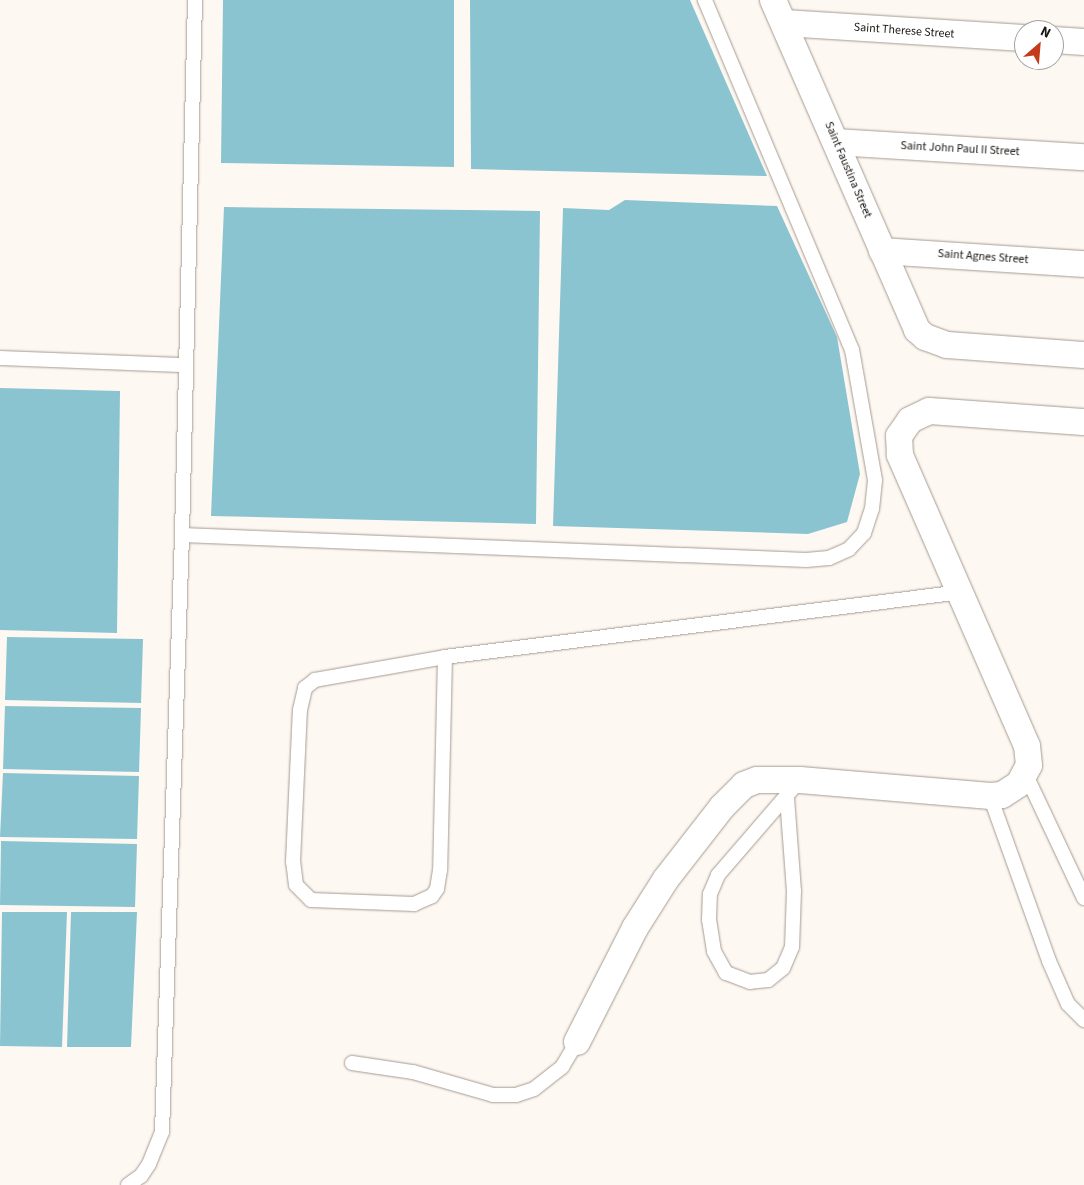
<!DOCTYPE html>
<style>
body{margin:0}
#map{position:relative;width:1084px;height:1185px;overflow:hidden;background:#fef8f2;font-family:"Source Sans 3",sans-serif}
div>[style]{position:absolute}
.water>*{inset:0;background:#8ac4d1}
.roads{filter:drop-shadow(0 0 1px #a49b91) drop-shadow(0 0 1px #a49b91)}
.lane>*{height:14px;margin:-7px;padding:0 7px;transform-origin:7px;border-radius:7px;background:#fff}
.street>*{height:26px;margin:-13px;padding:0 13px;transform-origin:13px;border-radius:13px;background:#fff}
span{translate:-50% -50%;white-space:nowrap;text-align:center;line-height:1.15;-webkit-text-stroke:4px #fff;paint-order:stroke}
.street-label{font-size:12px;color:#1a1713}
.north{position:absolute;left:1014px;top:20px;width:50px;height:50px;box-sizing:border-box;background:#fff;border:1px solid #a3a2a1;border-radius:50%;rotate:27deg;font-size:14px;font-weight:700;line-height:20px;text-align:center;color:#1a1713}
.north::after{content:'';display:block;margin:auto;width:18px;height:22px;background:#c53c1a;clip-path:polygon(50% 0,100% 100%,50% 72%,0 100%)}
</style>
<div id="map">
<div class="water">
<i style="clip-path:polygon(223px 0,454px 0,454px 167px,221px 163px)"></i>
<i style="clip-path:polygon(470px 0,690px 0,767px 176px,471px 169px)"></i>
<i style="clip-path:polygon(625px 200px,777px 206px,837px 337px,860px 474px,847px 522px,808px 534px,553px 526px,563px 208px,609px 210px)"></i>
<i style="clip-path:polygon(224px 207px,540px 211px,536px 524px,211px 516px)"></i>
<i style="clip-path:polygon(0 388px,120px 391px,117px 633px,0 630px)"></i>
<i style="clip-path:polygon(7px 637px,143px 639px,141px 703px,5px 700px)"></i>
<i style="clip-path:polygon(5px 706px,141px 708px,139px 772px,3px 769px)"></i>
<i style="clip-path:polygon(3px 773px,139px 776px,137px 839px,0 837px)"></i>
<i style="clip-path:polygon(1px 841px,137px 844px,135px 907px,0 905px)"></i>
<i style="clip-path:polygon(2px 912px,67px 912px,62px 1047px,0 1046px)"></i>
<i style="clip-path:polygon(71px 912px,137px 912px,131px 1047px,67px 1047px)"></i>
</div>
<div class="roads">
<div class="lane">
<i style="left:0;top:358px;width:186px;rotate:2.2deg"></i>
<i style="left:182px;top:535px;width:625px;rotate:2.29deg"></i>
<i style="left:806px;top:560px;width:23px;rotate:-5deg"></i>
<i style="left:829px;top:558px;width:22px;rotate:-24deg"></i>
<i style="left:849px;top:549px;width:22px;rotate:-47deg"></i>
<i style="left:864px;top:533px;width:25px;rotate:-72deg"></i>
<i style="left:872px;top:509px;width:29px;rotate:-84deg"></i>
<i style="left:875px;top:480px;width:132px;rotate:-100deg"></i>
<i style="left:852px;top:350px;width:380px;rotate:-112.8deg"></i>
<i style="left:445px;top:657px;width:213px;rotate:91.3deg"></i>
<i style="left:440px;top:870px;width:19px;rotate:99deg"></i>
<i style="left:437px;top:889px;width:9px;rotate:126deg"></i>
<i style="left:432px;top:896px;width:20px;rotate:156deg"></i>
<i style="left:414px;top:904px;width:103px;rotate:-177.8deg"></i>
<i style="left:311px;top:900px;width:21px;rotate:-135deg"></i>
<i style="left:296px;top:885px;width:23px;rotate:-97deg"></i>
<i style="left:293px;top:862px;width:152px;rotate:-87.4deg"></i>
<i style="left:300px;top:710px;width:23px;rotate:-77deg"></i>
<i style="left:305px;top:688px;width:13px;rotate:-39deg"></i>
<i style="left:315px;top:680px;width:132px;rotate:-10deg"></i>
<i style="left:445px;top:657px;width:521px;rotate:-7.17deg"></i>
<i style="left:1026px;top:775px;width:136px;rotate:64.8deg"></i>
<i style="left:990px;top:796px;width:175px;rotate:70.3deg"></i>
<i style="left:1049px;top:961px;width:47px;rotate:66.2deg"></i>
<i style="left:1068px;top:1004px;width:23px;rotate:45deg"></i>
<i style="left:787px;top:798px;width:93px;rotate:85.7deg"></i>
<i style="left:794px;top:891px;width:56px;rotate:92deg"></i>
<i style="left:792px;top:947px;width:23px;rotate:113deg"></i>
<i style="left:783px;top:968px;width:19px;rotate:141deg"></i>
<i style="left:768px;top:980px;width:18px;rotate:174deg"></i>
<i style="left:750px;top:982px;width:26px;rotate:-159deg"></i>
<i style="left:726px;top:973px;width:25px;rotate:-119deg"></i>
<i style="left:714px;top:951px;width:31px;rotate:-99deg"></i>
<i style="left:709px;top:920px;width:26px;rotate:-88deg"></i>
<i style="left:710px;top:894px;width:21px;rotate:-67deg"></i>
<i style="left:718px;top:875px;width:125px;rotate:-49.2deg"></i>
<i style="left:352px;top:1063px;width:62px;rotate:8.4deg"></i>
<i style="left:413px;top:1072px;width:83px;rotate:16deg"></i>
<i style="left:493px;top:1095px;width:23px"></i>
<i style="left:516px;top:1095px;width:19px;rotate:-18deg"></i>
<i style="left:534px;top:1089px;width:36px;rotate:-38deg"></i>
<i style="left:562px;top:1067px;width:29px;rotate:-59deg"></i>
<i style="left:128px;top:1185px;width:16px;rotate:-35deg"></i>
<i style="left:141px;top:1176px;width:14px;rotate:-56deg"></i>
<i style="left:149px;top:1164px;width:35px;rotate:-68deg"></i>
<i style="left:162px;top:1132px;width:597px;rotate:-88.08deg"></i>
<i style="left:182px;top:535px;width:535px;rotate:-88.61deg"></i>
</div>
<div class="street">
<i style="left:773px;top:0;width:360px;rotate:66.4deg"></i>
<i style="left:917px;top:330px;width:11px;rotate:41deg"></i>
<i style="left:925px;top:337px;width:23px;rotate:20deg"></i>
<i style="left:947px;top:345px;width:137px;rotate:4.2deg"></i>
<i style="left:784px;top:23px;width:240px;rotate:3.6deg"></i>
<i style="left:1054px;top:40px;width:30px;rotate:4deg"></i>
<i style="left:836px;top:142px;width:248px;rotate:3.5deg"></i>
<i style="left:882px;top:251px;width:202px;rotate:3.7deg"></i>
<i style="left:577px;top:1042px;width:128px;rotate:-63deg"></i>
<i style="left:635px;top:928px;width:58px;rotate:-57.7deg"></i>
<i style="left:666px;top:879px;width:91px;rotate:-52.1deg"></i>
<i style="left:722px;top:807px;width:31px;rotate:-45deg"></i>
<i style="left:744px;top:785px;width:14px;rotate:-21deg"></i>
<i style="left:757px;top:780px;width:43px"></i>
<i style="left:800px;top:780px;width:191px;rotate:4.8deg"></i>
<i style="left:990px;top:796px;width:12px;rotate:-5deg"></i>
<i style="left:1002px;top:795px;width:20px;rotate:-33deg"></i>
<i style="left:1019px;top:784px;width:21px;rotate:-62deg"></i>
<i style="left:1029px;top:765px;width:19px;rotate:-96deg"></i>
<i style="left:1027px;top:746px;width:318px;rotate:-113.6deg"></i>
<i style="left:900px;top:455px;width:19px;rotate:-93deg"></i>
<i style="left:899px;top:436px;width:19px;rotate:-55deg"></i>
<i style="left:910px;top:420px;width:21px;rotate:-25deg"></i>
<i style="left:929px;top:411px;width:155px;rotate:4.1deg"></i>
</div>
</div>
<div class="street-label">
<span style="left:904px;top:31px;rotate:4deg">Saint Therese Street</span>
<span style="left:960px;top:149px;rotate:3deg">Saint John Paul II Street</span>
<span style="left:848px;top:170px;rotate:67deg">Saint Faustina Street</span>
<span style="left:983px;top:257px;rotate:4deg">Saint Agnes Street</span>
</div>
<div class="north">N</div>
</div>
